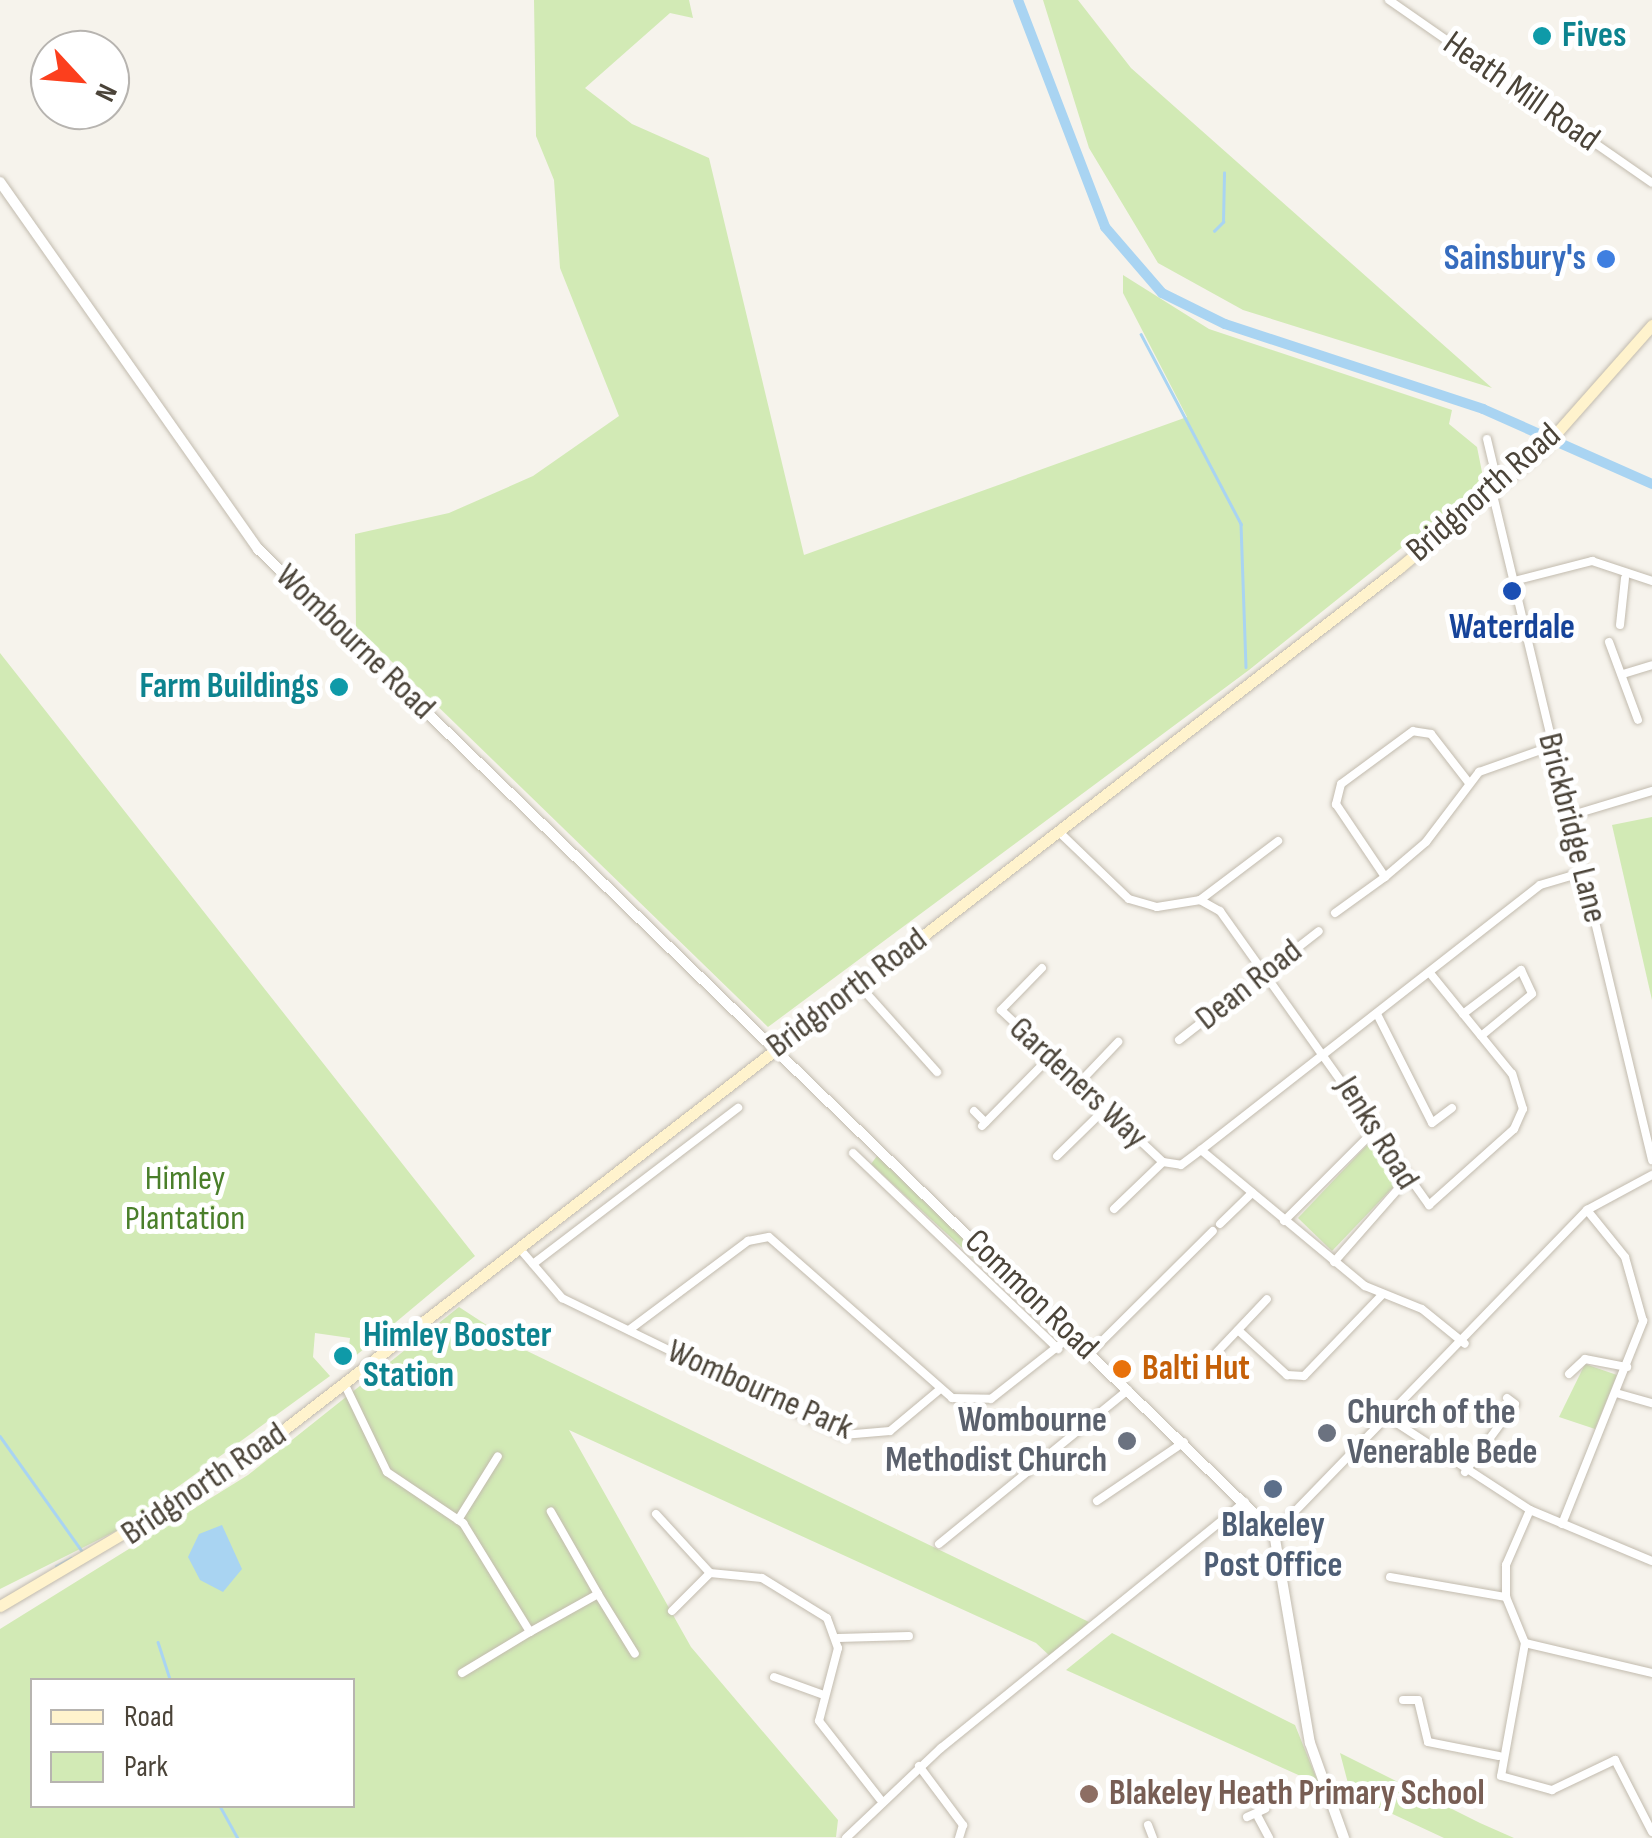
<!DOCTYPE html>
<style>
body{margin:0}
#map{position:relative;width:1652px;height:1838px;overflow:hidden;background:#f6f3ec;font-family:"Sofia Sans Condensed",sans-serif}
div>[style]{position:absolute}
.green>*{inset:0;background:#d2eab5}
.water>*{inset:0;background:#a9d4f2}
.stream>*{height:2.5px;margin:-1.25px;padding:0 1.25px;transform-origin:1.25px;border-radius:1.25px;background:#a9d4f2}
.canal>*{height:10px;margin:-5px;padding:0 5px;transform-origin:5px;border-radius:5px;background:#a9d4f2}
.roads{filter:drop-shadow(0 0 2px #c2bbae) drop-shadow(0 0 2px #c2bbae)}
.minor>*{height:8px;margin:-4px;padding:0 4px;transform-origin:4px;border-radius:4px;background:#fff}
.tertiary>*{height:10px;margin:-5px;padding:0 5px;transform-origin:5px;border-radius:5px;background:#fff}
.secondary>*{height:11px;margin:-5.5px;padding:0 5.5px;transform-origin:5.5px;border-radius:5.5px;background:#fff3cd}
.dots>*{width:28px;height:28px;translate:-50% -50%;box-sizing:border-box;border:5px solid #fff;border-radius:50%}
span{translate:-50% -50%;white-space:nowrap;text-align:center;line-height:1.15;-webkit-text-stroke:10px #fff;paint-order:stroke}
.culture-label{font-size:35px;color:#0d838f;font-weight:700}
.left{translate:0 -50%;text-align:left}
.right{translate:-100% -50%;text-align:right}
.street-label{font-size:35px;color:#4b4439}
.shop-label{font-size:35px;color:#366cbe;font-weight:700}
.transit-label{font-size:35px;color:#164399;font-weight:700}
.park-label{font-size:35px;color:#4a7f2a}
.food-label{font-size:35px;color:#c56008;font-weight:700}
.worship-label{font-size:35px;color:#5b616d;font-weight:700}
.service-label{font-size:35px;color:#4e5e75;font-weight:700}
.education-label{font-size:35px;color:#785e54;font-weight:700}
.legend{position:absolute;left:30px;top:1678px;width:325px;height:130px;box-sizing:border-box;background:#fff;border:2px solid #b7b4b0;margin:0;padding:12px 18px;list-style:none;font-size:30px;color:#4b4439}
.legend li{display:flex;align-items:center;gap:20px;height:50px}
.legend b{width:50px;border:2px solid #b7b4b0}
.north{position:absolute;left:30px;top:30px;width:100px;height:100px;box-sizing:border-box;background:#fff;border:2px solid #b7b4b0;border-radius:50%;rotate:116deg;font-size:28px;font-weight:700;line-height:40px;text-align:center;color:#4b4439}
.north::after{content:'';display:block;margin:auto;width:35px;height:45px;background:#fc3f1d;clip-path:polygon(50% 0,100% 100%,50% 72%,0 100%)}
</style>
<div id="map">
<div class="green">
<i style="clip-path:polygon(534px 0,689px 0,693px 18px,670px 13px,585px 88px,632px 124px,709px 158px,804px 555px,1187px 417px,1123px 293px,1123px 275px,1209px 329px,1452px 410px,1449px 424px,1477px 447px,1484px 482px,1249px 670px,768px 1027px,356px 627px,355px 534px,449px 513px,533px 476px,619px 416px,560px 268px,554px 180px,536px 136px)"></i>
<i style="clip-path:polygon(1043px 0,1078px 0,1131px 68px,1492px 388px,1243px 310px,1158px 263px,1089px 148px)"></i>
<i style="clip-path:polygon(0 653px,475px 1256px,347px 1363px,350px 1338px,315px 1333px,313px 1357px,330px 1376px,120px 1529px,0 1589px)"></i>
<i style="clip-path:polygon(1652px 817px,1652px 1000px,1612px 825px)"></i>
<i style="clip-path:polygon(1369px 1143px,1400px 1180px,1332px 1251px,1298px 1218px)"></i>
<i style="clip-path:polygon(877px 1156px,1059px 1332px,1058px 1336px,871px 1164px)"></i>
<i style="clip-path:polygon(evenodd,459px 1307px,525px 1350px,1089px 1622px,1052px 1658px,1036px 1643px,569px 1430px,691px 1647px,838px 1820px,836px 1837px,0 1838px,0 1629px,248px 1475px,459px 1307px,32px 1680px,352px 1680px,352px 1806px,32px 1806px,32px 1680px)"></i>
<i style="clip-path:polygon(1585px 1364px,1617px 1375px,1595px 1429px,1559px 1417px)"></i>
<i style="clip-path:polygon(1112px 1633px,1295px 1725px,1328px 1807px,1305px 1778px,1066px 1670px)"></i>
<i style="clip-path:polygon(1340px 1753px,1480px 1823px,1514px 1838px,1444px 1838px,1369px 1803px,1354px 1806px)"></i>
</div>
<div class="water">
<i style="clip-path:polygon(222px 1525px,242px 1569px,223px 1592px,200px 1580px,188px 1557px,199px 1534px)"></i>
</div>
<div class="stream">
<i style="left:1214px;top:231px;width:13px;rotate:-45deg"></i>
<i style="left:1223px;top:222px;width:49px;rotate:-88.8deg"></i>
<i style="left:1141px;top:334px;width:215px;rotate:62.2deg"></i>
<i style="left:1241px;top:524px;width:143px;rotate:88deg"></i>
<i style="left:0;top:1436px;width:141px;rotate:54.5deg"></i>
<i style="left:56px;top:1566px;width:17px;rotate:-28deg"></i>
<i style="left:158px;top:1642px;width:40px;rotate:72deg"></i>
<i style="left:220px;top:1806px;width:37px;rotate:61deg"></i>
</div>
<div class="canal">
<i style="left:1018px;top:0;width:243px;rotate:69deg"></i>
<i style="left:1105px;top:227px;width:87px;rotate:49.2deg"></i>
<i style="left:1162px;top:293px;width:70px;rotate:26.2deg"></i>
<i style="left:1225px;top:324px;width:272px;rotate:18.2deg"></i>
<i style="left:1483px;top:409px;width:185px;rotate:23.9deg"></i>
</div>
<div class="roads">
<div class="minor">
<i style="left:1389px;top:0;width:320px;rotate:34.8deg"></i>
<i style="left:1487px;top:439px;width:47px;rotate:76.6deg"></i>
<i style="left:1493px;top:495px;width:684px;rotate:76.55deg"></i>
<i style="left:1514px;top:581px;width:81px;rotate:-14.4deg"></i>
<i style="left:1592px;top:561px;width:63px;rotate:18.4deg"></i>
<i style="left:1620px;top:625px;width:47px;rotate:-83.9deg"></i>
<i style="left:1609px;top:642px;width:83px;rotate:69.6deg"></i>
<i style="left:1623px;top:674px;width:30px;rotate:-17deg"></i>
<i style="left:1469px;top:783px;width:62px;rotate:-127.8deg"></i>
<i style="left:1431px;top:734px;width:18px;rotate:-171deg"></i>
<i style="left:1413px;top:731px;width:89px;rotate:143.6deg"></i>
<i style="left:1341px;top:784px;width:21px;rotate:104deg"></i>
<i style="left:1336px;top:804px;width:88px;rotate:56.1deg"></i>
<i style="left:1385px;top:877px;width:54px;rotate:-40.5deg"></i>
<i style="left:1426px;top:842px;width:88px;rotate:-52.9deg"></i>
<i style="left:1479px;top:772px;width:77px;rotate:-19.6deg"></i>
<i style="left:1569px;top:816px;width:87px;rotate:-16.8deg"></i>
<i style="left:1058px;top:831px;width:98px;rotate:43.8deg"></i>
<i style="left:1129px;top:899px;width:29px;rotate:16deg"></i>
<i style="left:1157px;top:907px;width:44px;rotate:-9.2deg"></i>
<i style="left:1200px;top:900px;width:23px;rotate:29deg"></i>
<i style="left:1220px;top:911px;width:361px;rotate:54.6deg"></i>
<i style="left:1429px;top:1205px;width:114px;rotate:-41.8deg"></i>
<i style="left:1514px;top:1129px;width:22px;rotate:-66deg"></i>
<i style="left:1523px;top:1109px;width:37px;rotate:-107deg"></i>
<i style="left:1512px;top:1074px;width:130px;rotate:-129.1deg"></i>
<i style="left:1200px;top:900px;width:98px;rotate:-37.1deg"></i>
<i style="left:1335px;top:913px;width:62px;rotate:-35.8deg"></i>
<i style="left:1042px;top:968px;width:59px;rotate:134.3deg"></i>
<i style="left:1001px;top:1010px;width:222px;rotate:43.2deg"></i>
<i style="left:1163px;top:1162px;width:18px;rotate:9deg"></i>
<i style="left:1181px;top:1165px;width:25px;rotate:-37deg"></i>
<i style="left:1201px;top:1150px;width:213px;rotate:39.7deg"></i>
<i style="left:1365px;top:1286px;width:61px;rotate:22deg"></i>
<i style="left:1422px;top:1309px;width:55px;rotate:39.1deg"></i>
<i style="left:859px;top:985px;width:117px;rotate:48.1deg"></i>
<i style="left:1377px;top:1014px;width:122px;rotate:63.2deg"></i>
<i style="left:1432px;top:1123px;width:25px;rotate:-37deg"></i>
<i style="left:1463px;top:1014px;width:73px;rotate:-37.2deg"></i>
<i style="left:1521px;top:970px;width:26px;rotate:65deg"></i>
<i style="left:1532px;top:994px;width:66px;rotate:140.5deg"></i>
<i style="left:1179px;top:1040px;width:177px;rotate:-37.9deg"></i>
<i style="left:1079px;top:1083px;width:57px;rotate:-46.4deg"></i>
<i style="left:974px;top:1111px;width:16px;rotate:45deg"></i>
<i style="left:982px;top:1126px;width:97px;rotate:-45.4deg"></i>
<i style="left:1201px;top:1150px;width:430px;rotate:-38deg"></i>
<i style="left:1540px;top:885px;width:46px;rotate:-16.5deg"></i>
<i style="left:853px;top:1153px;width:284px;rotate:43.7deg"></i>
<i style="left:1057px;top:1156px;width:67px;rotate:-44.4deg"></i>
<i style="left:1114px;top:1209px;width:68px;rotate:-43.8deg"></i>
<i style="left:1284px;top:1221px;width:132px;rotate:-45deg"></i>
<i style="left:1220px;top:1224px;width:45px;rotate:-44.1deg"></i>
<i style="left:520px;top:1249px;width:65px;rotate:49.4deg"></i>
<i style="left:562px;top:1298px;width:313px;rotate:26deg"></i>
<i style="left:843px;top:1435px;width:47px;rotate:-4.9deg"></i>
<i style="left:890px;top:1431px;width:64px;rotate:-39.9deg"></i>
<i style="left:1334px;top:1262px;width:109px;rotate:-48.7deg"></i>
<i style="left:533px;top:1264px;width:258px;rotate:-37.3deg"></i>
<i style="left:629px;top:1330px;width:149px;rotate:-36.8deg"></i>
<i style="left:748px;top:1241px;width:21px;rotate:-11deg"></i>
<i style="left:769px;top:1237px;width:244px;rotate:41.3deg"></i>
<i style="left:952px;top:1398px;width:39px;rotate:1deg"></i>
<i style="left:991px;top:1399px;width:102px;rotate:-38.2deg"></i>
<i style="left:1238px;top:1330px;width:67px;rotate:42.6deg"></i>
<i style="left:1287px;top:1375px;width:17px;rotate:3deg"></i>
<i style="left:1304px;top:1376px;width:112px;rotate:-46.1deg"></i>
<i style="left:1090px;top:1353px;width:173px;rotate:-44.8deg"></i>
<i style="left:1216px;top:1353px;width:74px;rotate:-46.6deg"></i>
<i style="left:1569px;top:1374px;width:22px;rotate:-43deg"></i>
<i style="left:1585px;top:1359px;width:43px;rotate:10.8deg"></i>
<i style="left:344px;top:1383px;width:99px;rotate:64.2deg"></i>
<i style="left:387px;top:1472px;width:92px;rotate:33.9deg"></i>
<i style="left:463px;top:1523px;width:128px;rotate:58.4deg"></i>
<i style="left:530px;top:1632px;width:78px;rotate:-29.2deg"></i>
<i style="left:598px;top:1594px;width:95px;rotate:-119.8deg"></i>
<i style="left:1616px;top:1393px;width:37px;rotate:16deg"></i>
<i style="left:1389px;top:1418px;width:168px;rotate:33.1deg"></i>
<i style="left:1530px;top:1510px;width:132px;rotate:22.7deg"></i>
<i style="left:1465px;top:1472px;width:84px;rotate:-53.7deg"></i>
<i style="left:1515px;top:1404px;width:10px;rotate:-143deg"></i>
<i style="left:1097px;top:1501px;width:105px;rotate:-34.1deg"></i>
<i style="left:1530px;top:1510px;width:60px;rotate:113.6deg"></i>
<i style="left:1506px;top:1565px;width:32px;rotate:90deg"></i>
<i style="left:1506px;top:1597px;width:50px;rotate:67.6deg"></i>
<i style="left:1525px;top:1643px;width:135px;rotate:100.2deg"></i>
<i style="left:1501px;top:1776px;width:53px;rotate:15.4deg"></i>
<i style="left:1552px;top:1790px;width:70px;rotate:-25.5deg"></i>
<i style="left:1615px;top:1760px;width:81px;rotate:62.8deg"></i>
<i style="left:656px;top:1514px;width:80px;rotate:47.5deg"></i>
<i style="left:710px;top:1573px;width:52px;rotate:5.5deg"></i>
<i style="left:762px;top:1578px;width:76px;rotate:31.6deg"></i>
<i style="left:827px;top:1618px;width:32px;rotate:70deg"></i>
<i style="left:838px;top:1648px;width:75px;rotate:104.6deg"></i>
<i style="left:819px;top:1721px;width:99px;rotate:52deg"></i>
<i style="left:458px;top:1520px;width:75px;rotate:-58deg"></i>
<i style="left:1562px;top:1524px;width:219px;rotate:-68.2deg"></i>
<i style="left:1643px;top:1321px;width:66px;rotate:-105.7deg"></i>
<i style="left:1625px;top:1257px;width:60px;rotate:-129deg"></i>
<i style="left:1274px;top:1533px;width:450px;rotate:-45.9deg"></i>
<i style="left:1587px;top:1210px;width:74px;rotate:-28.3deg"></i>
<i style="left:939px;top:1544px;width:244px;rotate:-39.2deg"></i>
<i style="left:1390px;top:1577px;width:118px;rotate:9.8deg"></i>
<i style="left:598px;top:1594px;width:70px;rotate:58.3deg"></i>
<i style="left:672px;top:1611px;width:54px;rotate:-45deg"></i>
<i style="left:838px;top:1638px;width:71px;rotate:-1.6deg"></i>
<i style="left:1525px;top:1643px;width:130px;rotate:13.3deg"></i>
<i style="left:462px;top:1673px;width:79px;rotate:-31.1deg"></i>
<i style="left:774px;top:1677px;width:50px;rotate:19.9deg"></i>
<i style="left:1403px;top:1700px;width:15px"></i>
<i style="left:1418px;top:1700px;width:43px;rotate:76.6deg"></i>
<i style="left:1428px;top:1742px;width:72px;rotate:11.2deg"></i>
<i style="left:919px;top:1766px;width:74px;rotate:53.3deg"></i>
<i style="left:963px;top:1825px;width:14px;rotate:107deg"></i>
<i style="left:1247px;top:1817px;width:20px;rotate:-24deg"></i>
<i style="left:1258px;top:1817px;width:24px;rotate:62deg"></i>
<i style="left:1148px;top:1825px;width:14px;rotate:69deg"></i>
<i style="left:846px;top:1838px;width:131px;rotate:-43.5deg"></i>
<i style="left:941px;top:1748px;width:391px;rotate:-39deg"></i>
</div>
<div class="tertiary">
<i style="left:0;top:182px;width:449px;rotate:54.9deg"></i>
<i style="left:258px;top:549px;width:1414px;rotate:44.08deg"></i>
<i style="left:1274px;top:1533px;width:213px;rotate:80.3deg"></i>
<i style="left:1310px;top:1743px;width:101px;rotate:70.3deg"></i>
</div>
<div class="secondary">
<i style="left:0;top:1606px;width:277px;rotate:-30.6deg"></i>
<i style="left:238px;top:1465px;width:1467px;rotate:-37.69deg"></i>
<i style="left:1399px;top:568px;width:189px;rotate:-39.8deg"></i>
<i style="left:1544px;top:447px;width:163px;rotate:-48.5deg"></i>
</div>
</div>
<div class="dots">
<i style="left:1542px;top:36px;background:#0f9aa8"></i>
<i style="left:1606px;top:259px;background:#3f7fe0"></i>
<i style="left:1512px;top:591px;background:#1a4fb4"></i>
<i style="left:339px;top:687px;background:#0f9aa8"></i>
<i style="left:343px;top:1356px;background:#0f9aa8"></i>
<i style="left:1122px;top:1369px;background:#e8710a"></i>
<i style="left:1327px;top:1433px;background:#6b7280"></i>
<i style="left:1127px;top:1441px;background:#6b7280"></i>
<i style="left:1273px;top:1489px;background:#5c6f8a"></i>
<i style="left:1089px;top:1794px;background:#8d6e63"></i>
</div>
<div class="culture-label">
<span class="left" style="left:1562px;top:36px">Fives</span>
<span class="right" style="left:319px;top:687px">Farm Buildings</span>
<span class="left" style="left:363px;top:1356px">Himley Booster<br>Station</span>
</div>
<div class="street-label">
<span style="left:1521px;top:92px;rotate:35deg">Heath Mill Road</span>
<span style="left:1484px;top:493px;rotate:-41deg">Bridgnorth Road</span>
<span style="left:355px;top:642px;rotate:44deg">Wombourne Road</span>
<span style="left:1572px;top:828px;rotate:76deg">Brickbridge Lane</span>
<span style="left:1249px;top:985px;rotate:-38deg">Dean Road</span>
<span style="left:847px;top:993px;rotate:-37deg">Bridgnorth Road</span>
<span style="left:1078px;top:1083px;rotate:43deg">Gardeners Way</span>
<span style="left:1377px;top:1133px;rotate:58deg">Jenks Road</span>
<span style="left:1031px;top:1295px;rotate:44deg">Common Road</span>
<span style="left:760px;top:1390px;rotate:24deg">Wombourne Park</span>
<span style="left:204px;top:1484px;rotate:-34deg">Bridgnorth Road</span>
</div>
<div class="shop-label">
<span class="right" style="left:1586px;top:259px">Sainsbury's</span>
</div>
<div class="transit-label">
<span style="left:1512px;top:628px">Waterdale</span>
</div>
<div class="park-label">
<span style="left:185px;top:1199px">Himley<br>Plantation</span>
</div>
<div class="food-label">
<span class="left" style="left:1142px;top:1369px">Balti Hut</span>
</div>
<div class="worship-label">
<span class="left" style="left:1347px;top:1433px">Church of the<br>Venerable Bede</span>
<span class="right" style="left:1107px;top:1441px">Wombourne<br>Methodist Church</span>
</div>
<div class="service-label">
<span style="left:1273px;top:1546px">Blakeley<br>Post Office</span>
</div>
<div class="education-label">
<span class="left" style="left:1109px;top:1794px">Blakeley Heath Primary School</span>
</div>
<ul class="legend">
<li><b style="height:12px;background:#fff3cd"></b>Road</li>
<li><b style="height:28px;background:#d2eab5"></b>Park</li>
</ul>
<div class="north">N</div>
</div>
